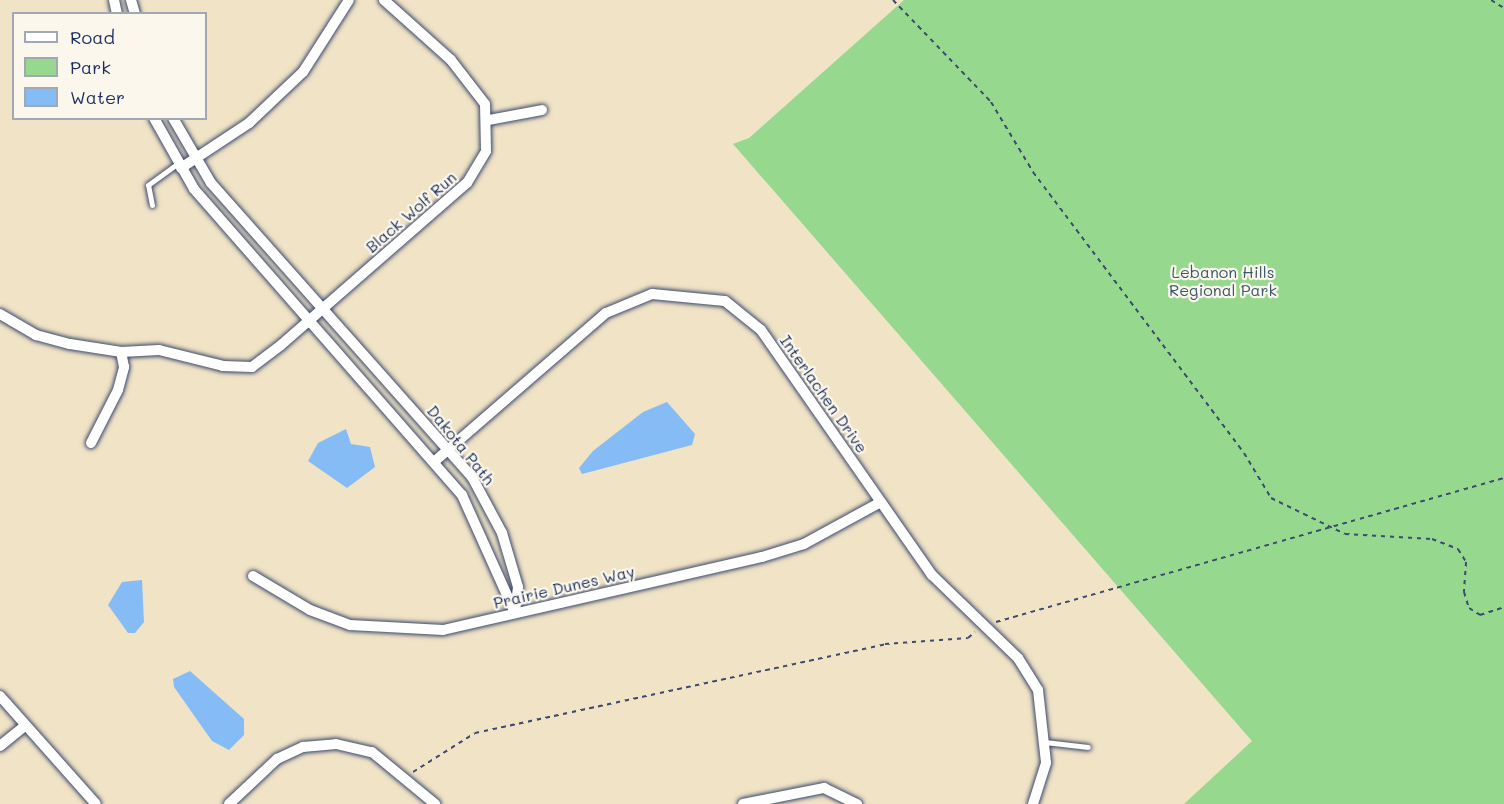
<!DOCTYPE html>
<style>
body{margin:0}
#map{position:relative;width:1504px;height:804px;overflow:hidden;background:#f0e3c6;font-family:Mali,sans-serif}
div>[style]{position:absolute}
.green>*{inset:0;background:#97d88f}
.water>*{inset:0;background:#86bcf5}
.path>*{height:2px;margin-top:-1px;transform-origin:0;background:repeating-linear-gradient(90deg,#3b4a6e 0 4.5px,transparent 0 9px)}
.roads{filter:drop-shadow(0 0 2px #3b4a6e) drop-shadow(0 0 2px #3b4a6e)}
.lane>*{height:5px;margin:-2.5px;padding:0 2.5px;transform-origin:2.5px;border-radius:2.5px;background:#fff}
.street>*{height:10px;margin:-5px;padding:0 5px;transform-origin:5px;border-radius:5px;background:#fff}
span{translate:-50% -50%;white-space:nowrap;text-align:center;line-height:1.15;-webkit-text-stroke:4.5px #fbf7ec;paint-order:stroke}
.street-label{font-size:16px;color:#1b2f5e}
.park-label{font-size:16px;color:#3a596a}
.legend{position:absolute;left:12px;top:12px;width:195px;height:108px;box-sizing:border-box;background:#fbf7ec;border:2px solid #a1a7b3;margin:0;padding:8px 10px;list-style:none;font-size:18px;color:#1b2f5e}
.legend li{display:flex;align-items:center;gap:12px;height:30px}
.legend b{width:30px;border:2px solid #a1a7b3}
</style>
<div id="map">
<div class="green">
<i style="clip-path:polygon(904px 0,1504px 0,1504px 804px,1184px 804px,1252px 741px,733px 144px,749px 138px)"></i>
</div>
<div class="water">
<i style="clip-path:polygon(667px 402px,695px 434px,692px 445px,582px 474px,579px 468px,593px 451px,643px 412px)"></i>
<i style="clip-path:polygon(346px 429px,351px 444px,370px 447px,375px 467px,347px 488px,308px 461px,318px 443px)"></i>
<i style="clip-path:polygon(142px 580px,144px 622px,135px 633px,128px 633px,108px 605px,122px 582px)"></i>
<i style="clip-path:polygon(190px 671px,244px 719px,244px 735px,229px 750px,212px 741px,174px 687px,173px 679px)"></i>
</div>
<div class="path">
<i style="left:893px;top:0;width:141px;rotate:46.1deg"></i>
<i style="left:991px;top:102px;width:82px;rotate:59deg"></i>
<i style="left:1033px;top:172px;width:351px;rotate:53.1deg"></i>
<i style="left:1244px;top:453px;width:52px;rotate:59deg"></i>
<i style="left:1271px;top:498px;width:82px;rotate:25.9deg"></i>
<i style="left:1345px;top:534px;width:87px;rotate:3.3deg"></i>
<i style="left:1432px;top:539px;width:28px;rotate:21deg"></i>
<i style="left:1458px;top:549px;width:15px;rotate:58deg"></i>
<i style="left:1466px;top:562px;width:30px;rotate:94deg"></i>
<i style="left:1464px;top:592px;width:17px;rotate:73deg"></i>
<i style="left:1469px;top:608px;width:13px;rotate:32deg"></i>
<i style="left:1480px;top:615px;width:25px;rotate:-18deg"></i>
<i style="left:1491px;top:0;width:15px;rotate:32deg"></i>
<i style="left:996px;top:622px;width:528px;rotate:-15.83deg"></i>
<i style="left:413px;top:772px;width:73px;rotate:-32.2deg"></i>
<i style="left:475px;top:733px;width:420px;rotate:-12.2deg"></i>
<i style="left:885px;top:644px;width:83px;rotate:-4.1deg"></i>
<i style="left:968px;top:638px;width:9px;rotate:-41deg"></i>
</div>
<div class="roads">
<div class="lane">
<i style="left:152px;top:205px;width:20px;rotate:-101deg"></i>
<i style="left:148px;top:185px;width:37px;rotate:-36deg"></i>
<i style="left:1045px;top:742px;width:43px;rotate:6.6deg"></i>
</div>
<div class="street">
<i style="left:114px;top:0;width:14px;rotate:78deg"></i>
<i style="left:131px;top:0;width:15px;rotate:74deg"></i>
<i style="left:154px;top:118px;width:81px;rotate:60.6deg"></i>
<i style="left:194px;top:189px;width:407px;rotate:48.8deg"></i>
<i style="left:462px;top:495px;width:129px;rotate:65.8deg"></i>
<i style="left:173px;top:118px;width:75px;rotate:59.7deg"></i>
<i style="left:211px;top:183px;width:393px;rotate:48.4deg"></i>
<i style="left:472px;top:477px;width:64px;rotate:61.8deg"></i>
<i style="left:502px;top:533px;width:56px;rotate:73.5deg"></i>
<i style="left:518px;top:587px;width:26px;rotate:97deg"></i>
<i style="left:489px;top:120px;width:54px;rotate:-10.7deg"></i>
<i style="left:181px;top:168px;width:82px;rotate:-33.5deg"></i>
<i style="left:249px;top:123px;width:74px;rotate:-43.4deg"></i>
<i style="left:303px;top:72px;width:85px;rotate:-57.4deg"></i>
<i style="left:0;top:314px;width:42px;rotate:30.3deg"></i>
<i style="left:36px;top:335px;width:35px;rotate:15deg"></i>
<i style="left:70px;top:344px;width:52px;rotate:8.9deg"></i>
<i style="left:121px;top:352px;width:38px;rotate:-3deg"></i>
<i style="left:159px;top:350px;width:66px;rotate:14deg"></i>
<i style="left:223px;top:366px;width:29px;rotate:2deg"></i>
<i style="left:252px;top:367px;width:36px;rotate:-37deg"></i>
<i style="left:281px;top:345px;width:247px;rotate:-41.1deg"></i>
<i style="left:467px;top:183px;width:37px;rotate:-59deg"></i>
<i style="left:486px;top:151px;width:47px;rotate:-91.2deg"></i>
<i style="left:485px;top:104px;width:56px;rotate:-127.7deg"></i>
<i style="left:451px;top:60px;width:90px;rotate:-138.2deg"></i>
<i style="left:91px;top:443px;width:59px;rotate:-63deg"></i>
<i style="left:118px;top:390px;width:24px;rotate:-75deg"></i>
<i style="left:124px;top:367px;width:15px;rotate:-101deg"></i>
<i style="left:435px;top:461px;width:226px;rotate:-40.9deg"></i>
<i style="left:606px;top:313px;width:50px;rotate:-22.4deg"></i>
<i style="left:652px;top:294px;width:73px;rotate:5.5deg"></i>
<i style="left:725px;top:301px;width:46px;rotate:38.9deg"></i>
<i style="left:761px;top:330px;width:299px;rotate:55.1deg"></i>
<i style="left:932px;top:575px;width:120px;rotate:44deg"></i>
<i style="left:1018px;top:658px;width:38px;rotate:58deg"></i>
<i style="left:1038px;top:690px;width:73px;rotate:83.7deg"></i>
<i style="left:1046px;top:763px;width:43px;rotate:107.6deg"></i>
<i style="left:253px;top:576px;width:66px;rotate:30.8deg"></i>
<i style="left:310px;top:610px;width:43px;rotate:20.6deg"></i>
<i style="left:350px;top:625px;width:93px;rotate:3.1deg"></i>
<i style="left:443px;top:630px;width:327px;rotate:-12.9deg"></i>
<i style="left:762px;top:557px;width:44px;rotate:-17.2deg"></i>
<i style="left:804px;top:544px;width:85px;rotate:-28.7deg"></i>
<i style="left:0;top:696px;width:144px;rotate:48.4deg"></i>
<i style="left:0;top:746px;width:32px;rotate:-39deg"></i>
<i style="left:229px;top:804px;width:66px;rotate:-43.2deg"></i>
<i style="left:277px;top:759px;width:29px;rotate:-25deg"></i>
<i style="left:303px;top:747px;width:33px;rotate:-5deg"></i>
<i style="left:336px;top:744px;width:37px;rotate:13deg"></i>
<i style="left:372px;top:752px;width:82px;rotate:39.5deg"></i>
<i style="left:743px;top:804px;width:83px;rotate:-11.2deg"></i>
<i style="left:824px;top:788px;width:37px;rotate:26deg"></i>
</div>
</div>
<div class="street-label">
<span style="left:411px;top:212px;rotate:-41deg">Black Wolf Run</span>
<span style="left:824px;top:394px;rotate:55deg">Interlachen Drive</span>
<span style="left:461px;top:445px;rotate:51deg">Dakota Path</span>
<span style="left:564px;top:587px;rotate:-13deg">Prairie Dunes Way</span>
</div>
<div class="park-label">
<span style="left:1223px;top:281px">Lebanon Hills<br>Regional Park</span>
</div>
<ul class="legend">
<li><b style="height:8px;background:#fff"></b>Road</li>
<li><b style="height:16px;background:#97d88f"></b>Park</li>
<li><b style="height:16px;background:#86bcf5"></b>Water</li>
</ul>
</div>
